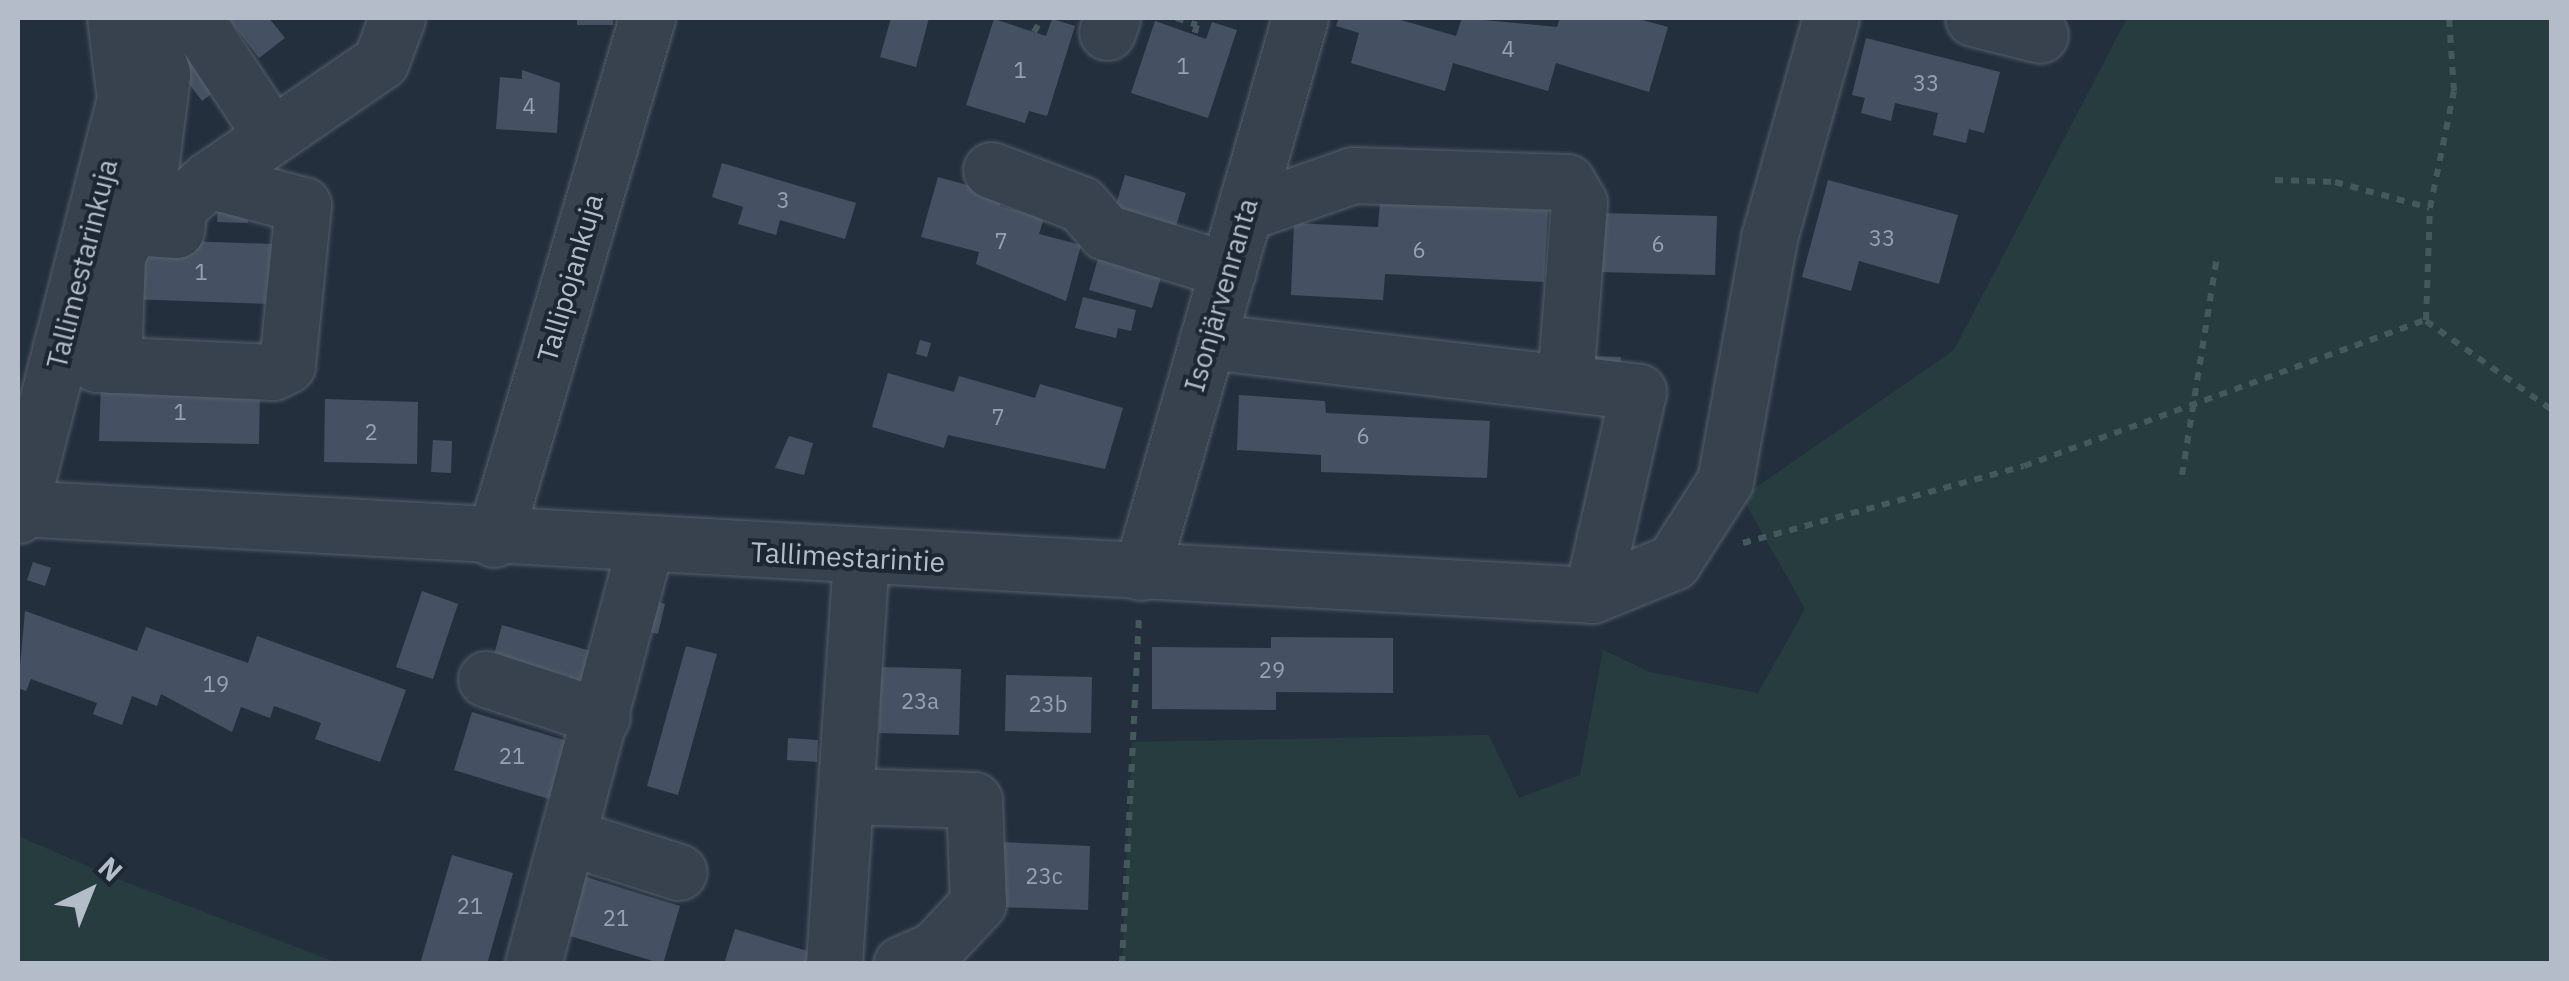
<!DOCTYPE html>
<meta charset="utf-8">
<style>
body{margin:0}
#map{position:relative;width:2569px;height:981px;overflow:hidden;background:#242f3e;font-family:"IBM Plex Sans",sans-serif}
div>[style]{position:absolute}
.green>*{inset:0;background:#263c3f}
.building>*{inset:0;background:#455162}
.path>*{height:6px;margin-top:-3px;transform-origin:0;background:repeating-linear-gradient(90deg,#44595c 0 8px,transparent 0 16px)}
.roads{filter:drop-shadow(0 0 2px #565f6c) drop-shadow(0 0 2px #565f6c)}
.minor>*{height:55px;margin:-27.5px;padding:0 27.5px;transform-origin:27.5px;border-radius:27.5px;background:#38414e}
span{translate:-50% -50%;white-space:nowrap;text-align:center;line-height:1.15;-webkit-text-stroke:8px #1d2633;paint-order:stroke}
.number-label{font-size:22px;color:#98a1af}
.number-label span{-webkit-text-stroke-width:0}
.street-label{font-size:28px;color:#b4bcc9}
.frame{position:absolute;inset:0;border:20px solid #b4bcc9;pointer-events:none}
.north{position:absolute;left:40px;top:841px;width:100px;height:100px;-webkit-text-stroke:8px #1d2633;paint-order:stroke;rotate:43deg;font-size:28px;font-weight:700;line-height:40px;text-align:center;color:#b4bcc9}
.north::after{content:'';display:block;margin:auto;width:35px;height:45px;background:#b4bcc9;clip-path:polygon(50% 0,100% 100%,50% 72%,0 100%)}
</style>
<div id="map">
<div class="green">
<i style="clip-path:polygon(2127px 18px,2551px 18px,2551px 963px,1122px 964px,1132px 742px,1489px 735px,1519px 798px,1580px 775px,1603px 650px,1650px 672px,1758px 693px,1805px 609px,1742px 497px,1954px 350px)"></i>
<i style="clip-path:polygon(18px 836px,120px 880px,338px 963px,18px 963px)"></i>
</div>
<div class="building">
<i style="clip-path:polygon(228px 18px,269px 18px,285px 38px,259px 58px)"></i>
<i style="clip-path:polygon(577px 18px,613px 18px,613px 25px,577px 25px)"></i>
<i style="clip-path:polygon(891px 18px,929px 18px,916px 67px,880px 57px)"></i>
<i style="clip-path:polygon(1339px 18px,1394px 18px,1456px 36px,1462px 18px,1557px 27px,1560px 18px,1635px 18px,1668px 27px,1649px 92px,1556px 63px,1548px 91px,1453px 63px,1445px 91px,1351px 63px,1359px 33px,1336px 26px)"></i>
<i style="clip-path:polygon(994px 19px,1046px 36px,1052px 19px,1075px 26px,1047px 116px,1029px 111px,1025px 123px,966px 105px)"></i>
<i style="clip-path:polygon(1155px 21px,1206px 39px,1212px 22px,1237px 30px,1208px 118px,1131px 93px)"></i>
<i style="clip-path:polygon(188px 32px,227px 82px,202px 101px,164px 51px)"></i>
<i style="clip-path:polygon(1866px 38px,2000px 72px,1984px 133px,1969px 129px,1966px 143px,1933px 135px,1938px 113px,1895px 103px,1891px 121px,1861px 113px,1865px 98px,1852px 95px)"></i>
<i style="clip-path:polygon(522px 70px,560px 83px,557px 133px,496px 129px,500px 77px,522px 79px)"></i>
<i style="clip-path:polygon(722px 163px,856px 203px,845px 239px,780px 220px,776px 235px,738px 224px,743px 207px,712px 197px)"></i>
<i style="clip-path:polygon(1125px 175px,1186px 193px,1175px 229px,1114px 211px)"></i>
<i style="clip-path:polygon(938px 177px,1003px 195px,1000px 206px,1044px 218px,1039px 234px,1081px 245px,1066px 301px,976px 264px,979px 252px,921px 237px)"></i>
<i style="clip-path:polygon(1828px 180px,1958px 215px,1939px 284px,1859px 261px,1851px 291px,1802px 277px)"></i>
<i style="clip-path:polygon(1380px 202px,1548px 210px,1544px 282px,1385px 274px,1383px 300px,1291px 295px,1294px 223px,1378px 227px)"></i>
<i style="clip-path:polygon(218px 209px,248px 210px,248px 223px,217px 222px)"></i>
<i style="clip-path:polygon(1601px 213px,1717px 216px,1715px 275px,1600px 272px)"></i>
<i style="clip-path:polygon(130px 239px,273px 244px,271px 304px,129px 299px)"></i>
<i style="clip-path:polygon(1099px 255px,1162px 274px,1152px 308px,1089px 290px)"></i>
<i style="clip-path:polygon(1083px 297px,1136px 310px,1131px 331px,1118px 328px,1116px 338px,1075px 328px)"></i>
<i style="clip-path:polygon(920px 340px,931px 343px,927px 357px,916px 354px)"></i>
<i style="clip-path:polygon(1590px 356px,1621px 357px,1620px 376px,1590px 375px)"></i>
<i style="clip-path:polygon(888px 373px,954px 392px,959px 376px,1035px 398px,1040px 384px,1123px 408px,1105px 469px,948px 435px,944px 448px,872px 427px)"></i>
<i style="clip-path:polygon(101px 381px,260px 383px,259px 444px,99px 441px)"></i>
<i style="clip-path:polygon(1239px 395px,1325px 401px,1326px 413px,1490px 421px,1487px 478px,1321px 472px,1321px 455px,1237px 450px)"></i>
<i style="clip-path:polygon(325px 399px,418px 402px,417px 464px,324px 462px)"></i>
<i style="clip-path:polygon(789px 436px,813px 443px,804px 475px,775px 468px)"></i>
<i style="clip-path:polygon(433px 440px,452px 441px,451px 473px,431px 472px)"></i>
<i style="clip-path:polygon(33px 562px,51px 568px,45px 586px,27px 580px)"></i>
<i style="clip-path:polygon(422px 591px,458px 604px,433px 679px,396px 667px)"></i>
<i style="clip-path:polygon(650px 599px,665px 604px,658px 634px,642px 630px)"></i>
<i style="clip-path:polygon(25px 611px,137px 651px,146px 627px,248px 663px,257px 636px,406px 690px,380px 762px,315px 739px,321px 723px,274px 706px,270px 718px,241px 707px,232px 732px,161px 694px,157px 706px,132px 696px,122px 725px,93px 714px,97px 703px,31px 679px,26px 691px,18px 688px)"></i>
<i style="clip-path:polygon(502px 625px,604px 655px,592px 698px,568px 691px,569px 676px,494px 655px)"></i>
<i style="clip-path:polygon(1271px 637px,1393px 638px,1393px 693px,1276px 692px,1276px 710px,1152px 709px,1152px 647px,1271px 648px)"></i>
<i style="clip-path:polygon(686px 646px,717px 654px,678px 795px,647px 786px)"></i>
<i style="clip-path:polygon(881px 667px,961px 669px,959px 735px,879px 733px)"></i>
<i style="clip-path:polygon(1006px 675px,1092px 677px,1091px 733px,1005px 731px)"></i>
<i style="clip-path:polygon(472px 712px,570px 742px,552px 800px,454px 770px)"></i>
<i style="clip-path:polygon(788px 738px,818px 740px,817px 762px,787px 760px)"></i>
<i style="clip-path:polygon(1001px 842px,1090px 846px,1088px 910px,998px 907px)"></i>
<i style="clip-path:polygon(452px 855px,513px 873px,487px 964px,420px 964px)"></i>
<i style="clip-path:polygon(570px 872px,680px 906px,663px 964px,553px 931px)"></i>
<i style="clip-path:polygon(735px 929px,817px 954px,814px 964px,724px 964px)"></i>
</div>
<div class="path">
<i style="left:1176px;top:18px;width:22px;rotate:18deg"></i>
<i style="left:1197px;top:25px;width:10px;rotate:107deg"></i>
<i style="left:1034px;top:32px;width:16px;rotate:-60deg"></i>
<i style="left:2275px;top:180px;width:60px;rotate:1.9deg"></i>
<i style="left:2335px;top:182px;width:98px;rotate:15.3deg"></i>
<i style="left:2426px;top:320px;width:112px;rotate:-88deg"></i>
<i style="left:2430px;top:208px;width:119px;rotate:-78.4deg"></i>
<i style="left:2454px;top:91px;width:73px;rotate:-93.9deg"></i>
<i style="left:2426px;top:321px;width:154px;rotate:35.2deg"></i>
<i style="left:2182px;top:475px;width:221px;rotate:-80.9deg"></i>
<i style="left:1743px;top:543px;width:291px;rotate:-15.3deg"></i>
<i style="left:2024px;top:466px;width:428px;rotate:-20deg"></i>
<i style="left:1122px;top:964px;width:349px;rotate:-87.2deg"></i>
</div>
<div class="roads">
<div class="minor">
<i style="left:194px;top:18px;width:138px;rotate:56.5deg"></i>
<i style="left:1973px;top:18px;width:69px;rotate:14.2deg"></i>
<i style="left:1107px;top:32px;width:15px;rotate:-70deg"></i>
<i style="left:991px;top:170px;width:96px;rotate:20.7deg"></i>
<i style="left:1081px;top:204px;width:37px;rotate:49deg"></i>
<i style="left:1105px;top:232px;width:129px;rotate:17.2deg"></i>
<i style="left:208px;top:180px;width:210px;rotate:-34.5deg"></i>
<i style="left:381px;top:61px;width:46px;rotate:-69.6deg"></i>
<i style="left:1244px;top:213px;width:115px;rotate:-19.2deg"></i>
<i style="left:1353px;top:175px;width:214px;rotate:1.9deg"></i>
<i style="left:1567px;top:182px;width:24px;rotate:60deg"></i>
<i style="left:1579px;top:203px;width:180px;rotate:94.5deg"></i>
<i style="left:1207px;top:341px;width:434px;rotate:6.7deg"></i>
<i style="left:1638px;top:392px;width:208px;rotate:102.8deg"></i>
<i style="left:61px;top:346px;width:40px;rotate:26.6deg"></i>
<i style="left:97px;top:364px;width:176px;rotate:2.6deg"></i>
<i style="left:273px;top:372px;width:16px;rotate:-27deg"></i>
<i style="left:287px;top:365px;width:161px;rotate:-84.3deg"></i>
<i style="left:303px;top:205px;width:98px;rotate:-165.3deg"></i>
<i style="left:208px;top:180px;width:39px;rotate:138deg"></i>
<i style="left:179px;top:206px;width:24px;rotate:97deg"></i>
<i style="left:176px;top:230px;width:42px;rotate:-175.9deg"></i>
<i style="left:113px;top:365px;width:109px;rotate:-87.9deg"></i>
<i style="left:117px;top:256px;width:70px;rotate:-64.5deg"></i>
<i style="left:147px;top:193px;width:120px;rotate:-82.8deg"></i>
<i style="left:162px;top:74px;width:59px;rotate:-107.8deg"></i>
<i style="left:18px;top:508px;width:1576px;rotate:3.16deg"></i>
<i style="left:1592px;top:595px;width:87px;rotate:-22.2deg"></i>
<i style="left:1673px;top:562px;width:96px;rotate:-57.3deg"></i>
<i style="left:1725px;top:481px;width:247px;rotate:-79.7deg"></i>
<i style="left:1769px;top:238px;width:229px;rotate:-74.3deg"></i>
<i style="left:18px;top:515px;width:430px;rotate:-75.6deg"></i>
<i style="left:125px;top:99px;width:82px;rotate:-97deg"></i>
<i style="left:494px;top:539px;width:543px;rotate:-73.63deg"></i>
<i style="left:1141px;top:572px;width:576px;rotate:-73.99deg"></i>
<i style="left:486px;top:679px;width:122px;rotate:18.1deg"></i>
<i style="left:846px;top:796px;width:128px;rotate:1.8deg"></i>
<i style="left:974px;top:800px;width:103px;rotate:87.8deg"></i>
<i style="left:978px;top:903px;width:63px;rotate:133.1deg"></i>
<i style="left:935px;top:949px;width:37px;rotate:156deg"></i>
<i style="left:569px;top:837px;width:115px;rotate:17.7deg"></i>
<i style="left:533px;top:964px;width:432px;rotate:-75deg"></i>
<i style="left:834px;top:964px;width:407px;rotate:-86.2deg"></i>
</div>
</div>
<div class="number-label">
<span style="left:1508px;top:49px">4</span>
<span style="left:1183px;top:66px">1</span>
<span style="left:1020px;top:70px">1</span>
<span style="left:1926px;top:83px">33</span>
<span style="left:529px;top:106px">4</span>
<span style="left:783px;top:200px">3</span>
<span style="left:1882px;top:238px">33</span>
<span style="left:1001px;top:241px">7</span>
<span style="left:1658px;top:244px">6</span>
<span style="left:1419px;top:250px">6</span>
<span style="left:201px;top:272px">1</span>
<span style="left:180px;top:412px">1</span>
<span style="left:998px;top:417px">7</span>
<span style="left:371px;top:432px">2</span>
<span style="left:1363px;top:436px">6</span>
<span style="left:1272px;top:670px">29</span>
<span style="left:216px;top:684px">19</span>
<span style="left:920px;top:701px">23a</span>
<span style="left:1048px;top:704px">23b</span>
<span style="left:512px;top:756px">21</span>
<span style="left:1044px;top:876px">23c</span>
<span style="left:470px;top:906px">21</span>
<span style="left:616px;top:918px">21</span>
</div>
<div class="street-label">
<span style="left:82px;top:264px;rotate:-76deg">Tallimestarinkuja</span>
<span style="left:570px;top:278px;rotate:-74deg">Tallipojankuja</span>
<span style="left:1221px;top:295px;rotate:-74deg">Isonjärvenranta</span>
<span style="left:848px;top:557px;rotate:3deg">Tallimestarintie</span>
</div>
<div class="frame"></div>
<div class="north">N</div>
</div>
